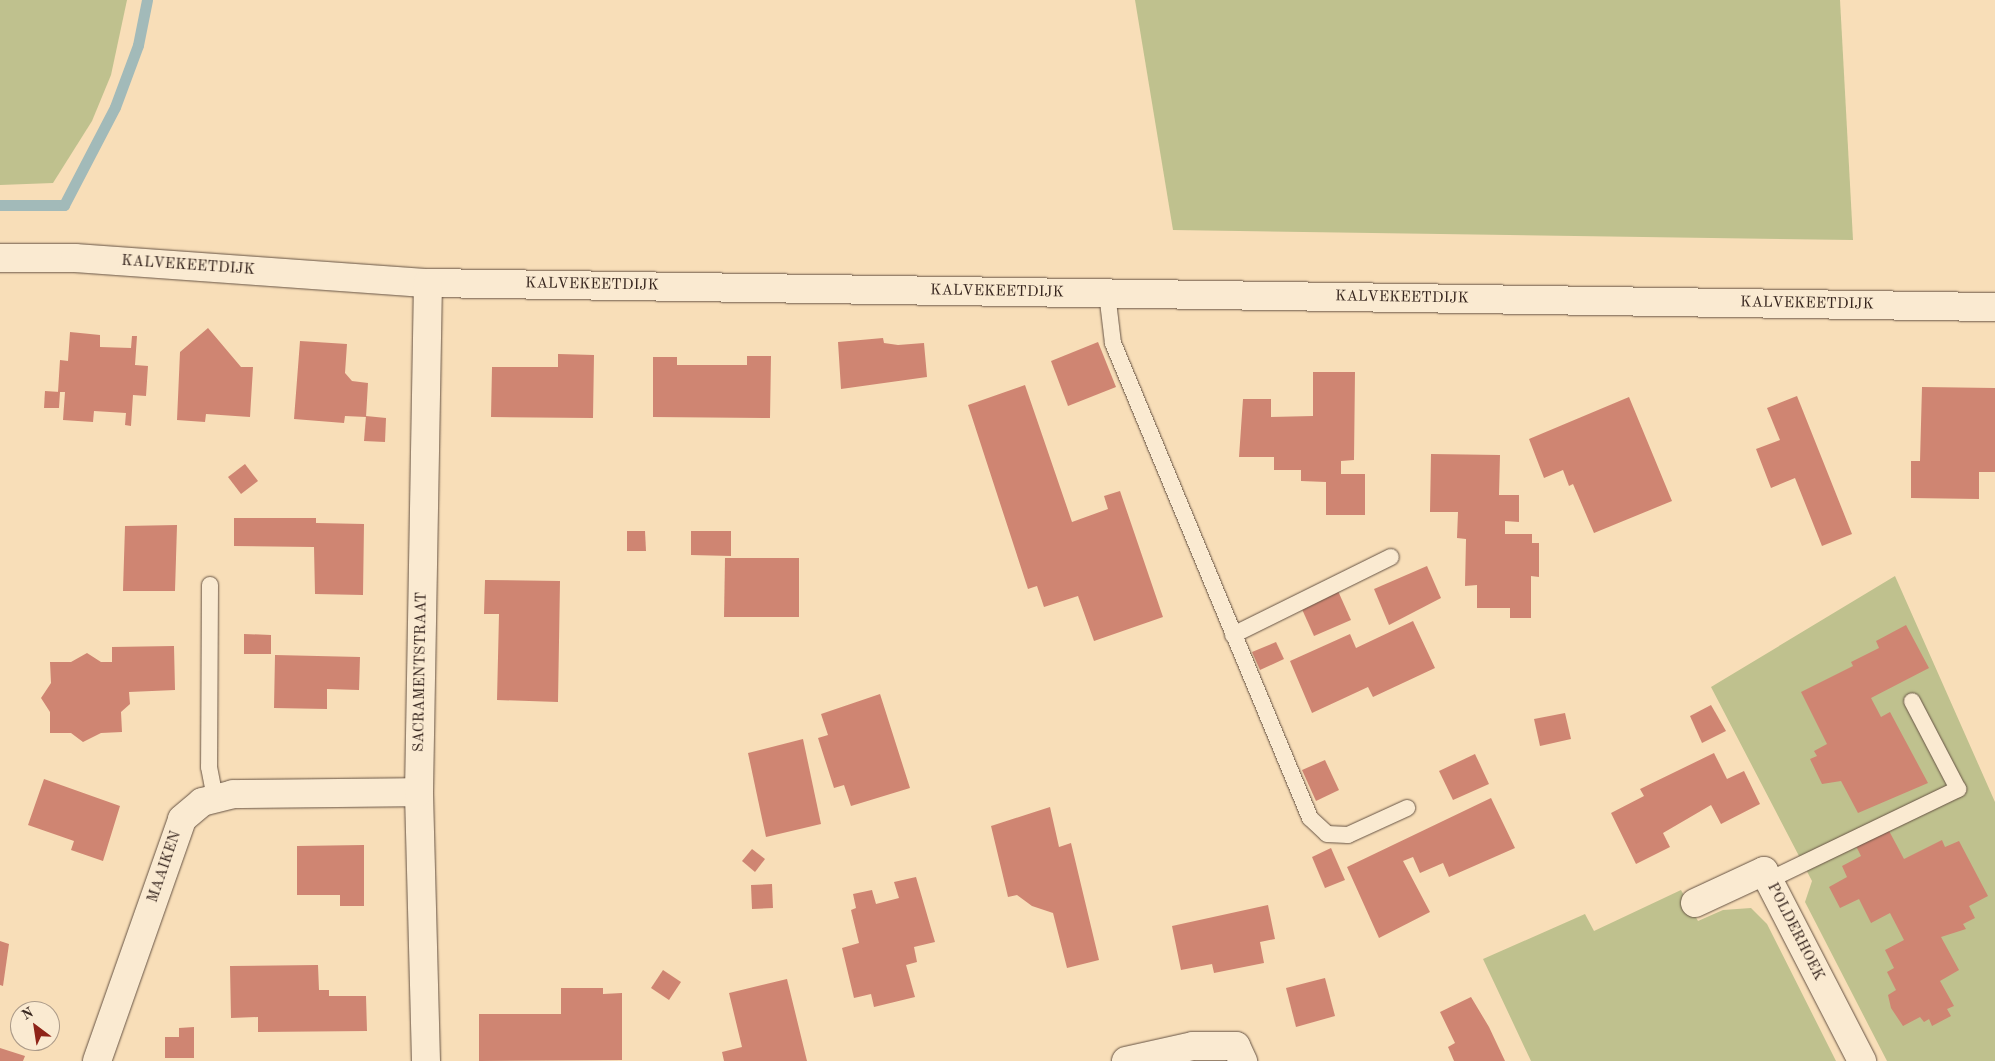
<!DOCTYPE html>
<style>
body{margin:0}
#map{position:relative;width:1995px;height:1061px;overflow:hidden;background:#f8deb8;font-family:"Old Standard TT",serif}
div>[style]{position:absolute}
.green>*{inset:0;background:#bfc18e}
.stream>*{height:11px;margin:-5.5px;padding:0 5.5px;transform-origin:5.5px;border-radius:5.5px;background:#a2bab9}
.building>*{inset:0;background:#cf8572}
.roads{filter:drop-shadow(0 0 1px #665344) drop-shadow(0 0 1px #665344)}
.lane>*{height:16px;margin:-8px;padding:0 8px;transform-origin:8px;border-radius:8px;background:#faead1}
.street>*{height:28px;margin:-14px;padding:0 14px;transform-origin:14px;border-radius:14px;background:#faead1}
span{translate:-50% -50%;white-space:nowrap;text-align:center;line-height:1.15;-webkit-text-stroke:4px #faead1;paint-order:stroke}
.street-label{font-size:15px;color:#36251e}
.north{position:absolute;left:10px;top:1001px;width:50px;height:50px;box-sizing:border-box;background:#faead1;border:1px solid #ac9b89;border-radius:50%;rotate:329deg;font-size:14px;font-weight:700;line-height:20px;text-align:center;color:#36251e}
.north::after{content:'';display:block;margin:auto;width:18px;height:22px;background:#8f2418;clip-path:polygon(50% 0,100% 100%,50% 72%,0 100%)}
</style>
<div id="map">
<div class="green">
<i style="clip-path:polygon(0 0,127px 0,111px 75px,92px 121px,53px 183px,0 185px)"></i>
<i style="clip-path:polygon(1135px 0,1840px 0,1853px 240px,1173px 230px)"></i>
<i style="clip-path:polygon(1895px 576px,1995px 802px,1995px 1061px,1887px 1061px,1805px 902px,1812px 881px,1711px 687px)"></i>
<i style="clip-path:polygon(1681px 890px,1698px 921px,1723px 910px,1751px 908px,1767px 924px,1836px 1061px,1531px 1061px,1483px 959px,1585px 914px,1594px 931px)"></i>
</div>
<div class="stream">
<i style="left:0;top:205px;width:64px"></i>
<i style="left:64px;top:205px;width:110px;rotate:-62.5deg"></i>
<i style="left:115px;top:107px;width:66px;rotate:-69.6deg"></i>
<i style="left:138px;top:45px;width:46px;rotate:-78.7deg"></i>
</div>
<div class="building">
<i style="clip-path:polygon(208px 328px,241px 367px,253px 367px,250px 417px,206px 414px,205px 422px,177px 420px,180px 352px)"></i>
<i style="clip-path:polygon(70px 332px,100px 335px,100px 347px,131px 348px,132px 336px,137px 336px,135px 365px,148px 366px,146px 396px,133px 395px,131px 426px,125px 425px,126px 413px,94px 411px,93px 422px,63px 420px,65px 392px,58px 392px,60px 360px,68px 361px)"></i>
<i style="clip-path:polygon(883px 338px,884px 343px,898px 345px,924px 343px,927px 377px,841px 389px,838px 342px)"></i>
<i style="clip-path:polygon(300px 341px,347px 344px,345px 373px,352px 381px,368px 383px,366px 417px,345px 416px,344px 423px,294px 419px)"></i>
<i style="clip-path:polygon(1098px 342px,1116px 387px,1068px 406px,1051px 361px)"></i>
<i style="clip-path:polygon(558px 354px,594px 355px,593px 418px,491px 417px,492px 367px,558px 367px)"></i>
<i style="clip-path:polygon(747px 356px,771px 356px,770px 418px,653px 417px,653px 357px,677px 357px,677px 365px,747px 365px)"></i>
<i style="clip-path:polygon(1313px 372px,1355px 372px,1354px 460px,1341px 461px,1341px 474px,1365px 474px,1365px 515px,1326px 515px,1326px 482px,1301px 481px,1301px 470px,1274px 470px,1274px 457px,1239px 457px,1243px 399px,1271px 399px,1271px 417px,1313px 416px)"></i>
<i style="clip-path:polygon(1025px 385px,1072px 522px,1108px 509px,1104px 496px,1120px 491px,1163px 617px,1094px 641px,1078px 596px,1044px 607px,1037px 586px,1028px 589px,968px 405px)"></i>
<i style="clip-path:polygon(1922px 387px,1995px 388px,1995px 472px,1979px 472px,1979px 499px,1911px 498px,1911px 461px,1920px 461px)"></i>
<i style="clip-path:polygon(45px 391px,60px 392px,59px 408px,44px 408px)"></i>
<i style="clip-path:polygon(1797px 396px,1852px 534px,1822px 546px,1795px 478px,1771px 488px,1756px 449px,1780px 440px,1767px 408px)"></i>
<i style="clip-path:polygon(1629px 397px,1672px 501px,1594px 533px,1573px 484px,1569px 486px,1563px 470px,1544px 478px,1529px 439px)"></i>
<i style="clip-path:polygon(366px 416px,386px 418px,385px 442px,364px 441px)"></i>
<i style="clip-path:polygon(1431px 454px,1500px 455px,1499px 495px,1519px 495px,1519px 522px,1505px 521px,1505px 534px,1532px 534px,1532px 543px,1539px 543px,1539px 577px,1531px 576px,1531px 618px,1510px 618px,1510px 608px,1477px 608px,1477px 585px,1465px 586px,1466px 539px,1457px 538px,1458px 512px,1430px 512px)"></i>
<i style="clip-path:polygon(245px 464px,258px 481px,241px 494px,228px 477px)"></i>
<i style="clip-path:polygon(234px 518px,316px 518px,316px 523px,364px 524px,363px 595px,315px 594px,314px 547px,234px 546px)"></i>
<i style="clip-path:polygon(177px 525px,175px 591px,123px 591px,125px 526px)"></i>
<i style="clip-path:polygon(627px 531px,645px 531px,646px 551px,627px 551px)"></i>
<i style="clip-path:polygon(691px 531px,731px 531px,731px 556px,691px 555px)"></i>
<i style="clip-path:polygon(725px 558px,799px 558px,799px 617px,724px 617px)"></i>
<i style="clip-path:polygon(1427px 566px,1441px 598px,1389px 625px,1374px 589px)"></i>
<i style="clip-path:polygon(485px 580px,560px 581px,558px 702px,497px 700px,499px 614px,484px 614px)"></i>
<i style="clip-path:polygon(1338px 591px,1351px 620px,1314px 636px,1301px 607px)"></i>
<i style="clip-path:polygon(1413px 621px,1435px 668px,1373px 697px,1368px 687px,1312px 713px,1290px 661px,1350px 634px,1356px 648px)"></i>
<i style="clip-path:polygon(1906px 625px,1929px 668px,1871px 698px,1881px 717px,1890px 712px,1928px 783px,1858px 813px,1841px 781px,1822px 784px,1810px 759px,1817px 756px,1814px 751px,1827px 744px,1801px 692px,1853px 666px,1851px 662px,1879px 648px,1876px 641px)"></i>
<i style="clip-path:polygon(244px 634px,271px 635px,271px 654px,244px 654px)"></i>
<i style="clip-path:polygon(1276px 642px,1284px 659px,1260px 670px,1252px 652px)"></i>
<i style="clip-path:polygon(174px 646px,175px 690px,129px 692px,130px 704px,121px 712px,122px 732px,101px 733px,83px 742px,71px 733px,50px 733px,50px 712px,41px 698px,51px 683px,50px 662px,71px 662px,87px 653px,101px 662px,112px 662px,112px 647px)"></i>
<i style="clip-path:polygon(275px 655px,360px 657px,359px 690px,327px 689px,327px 709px,274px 708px)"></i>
<i style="clip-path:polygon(880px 694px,910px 788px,851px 806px,844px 785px,834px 788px,818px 738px,828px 735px,821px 714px)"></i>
<i style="clip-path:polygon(1711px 705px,1726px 731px,1702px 743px,1690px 716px)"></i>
<i style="clip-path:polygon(1565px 713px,1571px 739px,1540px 746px,1534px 719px)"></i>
<i style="clip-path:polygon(803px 739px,821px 824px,766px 837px,748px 753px)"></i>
<i style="clip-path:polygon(1714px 753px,1727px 779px,1744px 771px,1760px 804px,1721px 824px,1711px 805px,1663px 833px,1670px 847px,1636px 864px,1611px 813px,1644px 796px,1640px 789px)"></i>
<i style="clip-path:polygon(1475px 754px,1489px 784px,1453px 800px,1439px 771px)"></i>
<i style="clip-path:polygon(1325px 760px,1339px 790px,1316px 801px,1302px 770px)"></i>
<i style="clip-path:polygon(44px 779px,120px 806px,103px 861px,71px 850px,74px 841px,28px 825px)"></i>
<i style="clip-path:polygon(1491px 798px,1515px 848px,1449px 877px,1443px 863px,1420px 873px,1413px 857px,1403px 861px,1430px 912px,1379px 938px,1347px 867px)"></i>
<i style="clip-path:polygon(1050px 807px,1059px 847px,1071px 843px,1099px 960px,1067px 968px,1053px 913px,1032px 906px,1017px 895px,1008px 897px,991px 826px)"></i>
<i style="clip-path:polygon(1888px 829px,1904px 859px,1942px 840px,1945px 847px,1959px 841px,1988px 896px,1969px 906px,1975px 918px,1963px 924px,1966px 929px,1941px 937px,1959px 970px,1940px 981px,1954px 1006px,1947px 1009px,1951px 1016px,1932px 1026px,1929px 1019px,1924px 1022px,1920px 1017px,1903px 1026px,1891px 1008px,1888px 995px,1896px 990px,1887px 972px,1894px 968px,1885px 950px,1904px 940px,1890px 913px,1871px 923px,1859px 899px,1840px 908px,1829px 887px,1847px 877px,1842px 866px,1861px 856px,1856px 846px)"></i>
<i style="clip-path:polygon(364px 845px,364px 906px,340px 906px,340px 895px,297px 895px,297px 846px)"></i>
<i style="clip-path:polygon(1331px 848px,1345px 880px,1325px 888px,1312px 857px)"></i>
<i style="clip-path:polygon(752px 849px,765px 859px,755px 872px,742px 861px)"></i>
<i style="clip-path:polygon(916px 877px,935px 942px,914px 947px,917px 962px,906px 965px,915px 997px,874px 1007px,871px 994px,854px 998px,842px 948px,859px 943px,851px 910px,856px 908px,853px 894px,872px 890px,876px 904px,899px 898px,894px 882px)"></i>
<i style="clip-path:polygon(772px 884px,773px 908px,752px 909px,751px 885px)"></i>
<i style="clip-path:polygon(1268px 905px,1275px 939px,1260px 942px,1264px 963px,1214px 973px,1212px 964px,1181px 970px,1172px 926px)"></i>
<i style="clip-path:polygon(0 941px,9px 944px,3px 986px,0 985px)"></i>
<i style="clip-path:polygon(318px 965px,319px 990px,329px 990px,329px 996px,366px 996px,367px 1031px,258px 1032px,258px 1017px,231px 1018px,230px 966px)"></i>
<i style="clip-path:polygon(663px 970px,681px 982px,669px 1000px,651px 988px)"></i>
<i style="clip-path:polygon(1325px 978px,1335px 1016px,1296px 1027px,1286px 988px)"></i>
<i style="clip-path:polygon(787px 979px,807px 1061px,724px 1061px,722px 1052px,742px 1047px,729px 993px)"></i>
<i style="clip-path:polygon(561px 988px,603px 988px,603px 994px,622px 993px,622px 1060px,479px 1061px,479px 1014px,561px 1014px)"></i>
<i style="clip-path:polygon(1471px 997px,1489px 1027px,1505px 1061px,1454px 1061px,1448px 1047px,1455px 1043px,1440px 1012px)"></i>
<i style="clip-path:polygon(194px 1027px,194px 1058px,165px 1058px,165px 1037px,179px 1037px,179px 1028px)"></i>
<i style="clip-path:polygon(0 1048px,25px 1056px,23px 1061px,0 1061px)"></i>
</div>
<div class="roads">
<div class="lane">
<i style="left:1107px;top:293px;width:50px;rotate:83.2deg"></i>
<i style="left:1113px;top:343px;width:514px;rotate:67.47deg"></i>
<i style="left:1310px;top:818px;width:23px;rotate:43deg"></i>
<i style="left:1327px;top:834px;width:21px;rotate:3deg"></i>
<i style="left:1348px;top:835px;width:65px;rotate:-24.6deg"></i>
<i style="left:210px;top:585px;width:182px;rotate:90.3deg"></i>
<i style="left:209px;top:767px;width:32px;rotate:79deg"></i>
<i style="left:1233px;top:635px;width:176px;rotate:-26.3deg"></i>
<i style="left:1769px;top:880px;width:210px;rotate:-25.7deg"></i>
<i style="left:1958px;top:789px;width:99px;rotate:-117.6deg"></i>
</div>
<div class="street">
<i style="left:0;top:258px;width:75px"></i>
<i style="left:75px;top:258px;width:354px;rotate:4.1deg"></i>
<i style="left:428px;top:283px;width:1567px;rotate:0.88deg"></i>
<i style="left:1695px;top:903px;width:76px;rotate:-24.9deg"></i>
<i style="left:1764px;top:871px;width:214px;rotate:62.7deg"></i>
<i style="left:97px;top:1061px;width:256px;rotate:-70.6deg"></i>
<i style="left:182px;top:819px;width:26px;rotate:-40deg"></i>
<i style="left:202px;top:802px;width:32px;rotate:-14deg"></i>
<i style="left:233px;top:794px;width:186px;rotate:-0.6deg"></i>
<i style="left:426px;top:1061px;width:269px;rotate:-91.5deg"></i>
<i style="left:419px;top:792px;width:509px;rotate:-88.99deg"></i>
<i style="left:1126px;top:1061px;width:69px;rotate:-12.6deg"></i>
<i style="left:1193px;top:1046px;width:43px"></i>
<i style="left:1236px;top:1046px;width:17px;rotate:65deg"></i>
</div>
</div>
<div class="street-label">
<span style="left:188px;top:266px;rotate:4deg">KALVEKEETDIJK</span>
<span style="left:592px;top:285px;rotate:1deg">KALVEKEETDIJK</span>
<span style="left:997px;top:292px;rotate:1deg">KALVEKEETDIJK</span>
<span style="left:1402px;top:298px;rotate:1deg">KALVEKEETDIJK</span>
<span style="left:1807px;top:304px;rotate:1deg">KALVEKEETDIJK</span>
<span style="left:421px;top:672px;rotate:-89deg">SACRAMENTSTRAAT</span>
<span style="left:165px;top:867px;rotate:-71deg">MAAIKEN</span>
<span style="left:1795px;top:932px;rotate:63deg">POLDERHOEK</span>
</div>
<div class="north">N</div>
</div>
